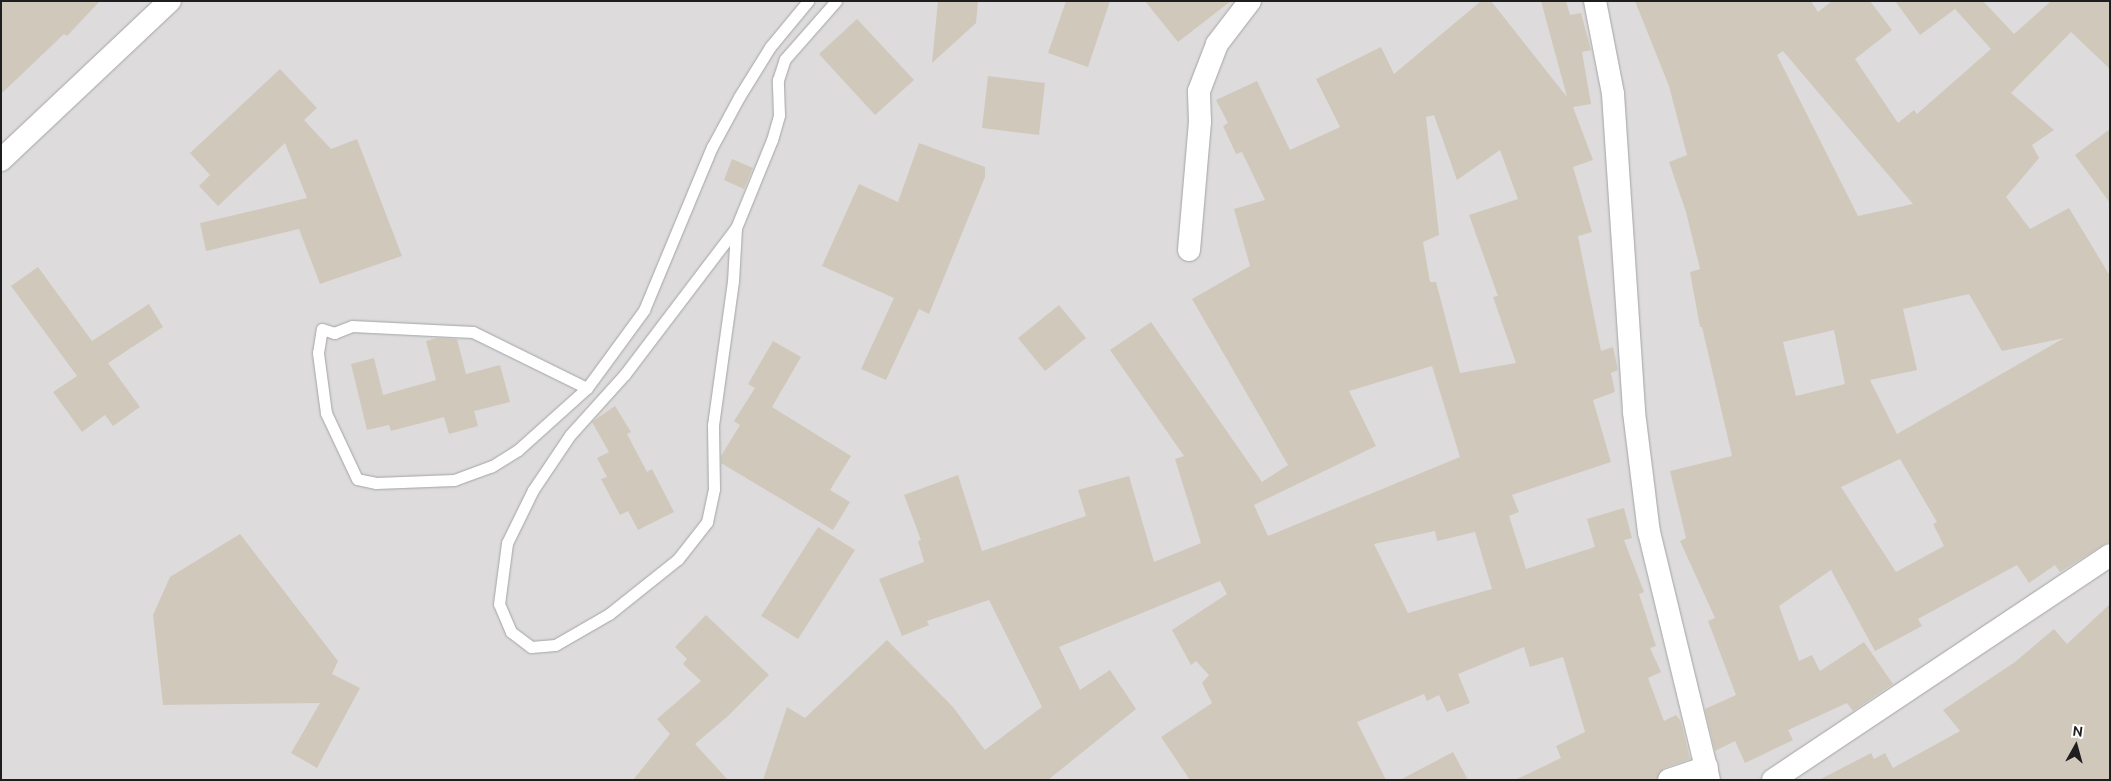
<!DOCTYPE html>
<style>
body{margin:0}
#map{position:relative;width:2111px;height:781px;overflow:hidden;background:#f0eee4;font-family:Ubuntu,sans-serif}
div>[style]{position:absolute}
.residential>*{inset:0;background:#dddbdb}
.building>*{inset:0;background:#d1c8bc}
.roads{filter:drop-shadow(0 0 1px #a5a5a5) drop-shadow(0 0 1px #a5a5a5)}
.lane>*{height:11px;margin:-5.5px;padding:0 5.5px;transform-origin:5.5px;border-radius:5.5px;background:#fff}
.street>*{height:22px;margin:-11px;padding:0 11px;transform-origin:11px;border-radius:11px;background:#fff}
span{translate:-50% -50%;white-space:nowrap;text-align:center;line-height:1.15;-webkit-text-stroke:4px #fff;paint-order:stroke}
.frame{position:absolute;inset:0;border:2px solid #1e1e1e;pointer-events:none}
.north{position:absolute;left:2051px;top:721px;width:50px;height:50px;-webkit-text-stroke:4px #fff;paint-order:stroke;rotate:7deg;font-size:14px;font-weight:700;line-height:20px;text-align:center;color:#1e1e1e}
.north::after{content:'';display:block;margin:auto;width:18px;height:22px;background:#1e1e1e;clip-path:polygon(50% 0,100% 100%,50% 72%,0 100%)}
</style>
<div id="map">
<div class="residential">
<i style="clip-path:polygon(1px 1px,2110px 1px,2110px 780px,1px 780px)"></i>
</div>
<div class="building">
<i style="clip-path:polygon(1px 1px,100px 1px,67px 36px,64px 34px,1px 94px)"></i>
<i style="clip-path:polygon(938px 1px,978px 1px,976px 23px,932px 63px)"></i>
<i style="clip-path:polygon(1066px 1px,1110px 1px,1088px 67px,1048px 53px)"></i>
<i style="clip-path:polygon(1145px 1px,1231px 1px,1178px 42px)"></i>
<i style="clip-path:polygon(evenodd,1481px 1px,1491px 1px,1567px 97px,1541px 1px,1566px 1px,1570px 15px,1581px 13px,1591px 50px,1582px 52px,1591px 104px,1573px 107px,1593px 160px,1573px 167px,1592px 232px,1578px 236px,1601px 351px,1613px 347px,1618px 370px,1611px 373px,1615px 392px,1593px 400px,1611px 462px,1512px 495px,1519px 512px,1509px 516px,1526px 569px,1595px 547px,1587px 519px,1624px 508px,1632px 538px,1624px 540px,1644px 592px,1639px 594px,1656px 646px,1650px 648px,1661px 672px,1648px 678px,1664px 721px,1676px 715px,1681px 721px,1690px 759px,1664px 768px,1656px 780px,1515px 780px,1561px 758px,1556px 746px,1585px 732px,1563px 657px,1530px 667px,1524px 647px,1458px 674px,1470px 703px,1447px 712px,1439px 695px,1427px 701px,1424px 694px,1357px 722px,1386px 780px,1190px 780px,1161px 737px,1212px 703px,1202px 683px,1209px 675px,1196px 661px,1191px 665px,1172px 630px,1227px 594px,1220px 581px,1059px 647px,1080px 690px,1110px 670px,1136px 709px,1048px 780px,763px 780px,787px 707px,805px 718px,887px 640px,953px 707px,985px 750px,1042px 707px,989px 600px,927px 621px,929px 625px,902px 636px,879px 579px,924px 562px,918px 541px,921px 540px,904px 495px,958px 475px,982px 551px,1086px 516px,1078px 490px,1129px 476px,1154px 562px,1201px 543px,1175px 459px,1184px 456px,1110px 350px,1151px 322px,1262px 482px,1288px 465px,1192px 299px,1250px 266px,1234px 209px,1265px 200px,1242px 152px,1236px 154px,1223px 126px,1228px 123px,1216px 100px,1257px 81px,1290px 150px,1340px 127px,1316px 79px,1381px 47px,1394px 74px,1481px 1px,1434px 115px,1457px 180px,1500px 150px,1518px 199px,1469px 215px,1498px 296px,1493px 297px,1516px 363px,1460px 373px,1436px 282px,1430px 282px,1423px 242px,1439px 235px,1426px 117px,1434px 115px,1481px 1px,1432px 366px,1460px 457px,1268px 536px,1254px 505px,1376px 446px,1349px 391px,1432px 366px,1481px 1px,1435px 531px,1437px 541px,1475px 532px,1492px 589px,1408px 613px,1374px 544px,1435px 531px)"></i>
<i style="clip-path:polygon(evenodd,1635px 1px,1811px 1px,1818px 12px,1832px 1px,1870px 1px,1892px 30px,1855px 59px,1898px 123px,1914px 110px,1917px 114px,1991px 49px,1955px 9px,1920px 35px,1895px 1px,1983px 1px,2014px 34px,2051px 1px,2110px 1px,2110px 69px,2071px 32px,2011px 93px,2054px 130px,2032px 145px,2039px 158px,2006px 197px,2030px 229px,2069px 208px,2110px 276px,2110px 541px,2060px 572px,2055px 565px,2029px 583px,2017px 565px,1918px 619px,1922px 626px,1875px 651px,1831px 570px,1779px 606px,1799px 661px,1812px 655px,1820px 671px,1864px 642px,1893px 684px,1853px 711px,1847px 703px,1788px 730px,1793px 740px,1745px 763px,1735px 741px,1715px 751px,1705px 709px,1736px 695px,1708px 621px,1715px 618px,1680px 541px,1686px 538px,1670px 471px,1732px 456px,1702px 327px,1700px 327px,1690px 272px,1700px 269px,1686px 212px,1669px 162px,1687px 155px,1669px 86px,1635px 1px,1783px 51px,1913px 204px,1858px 216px,1777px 55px,1783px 51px,1635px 1px,1969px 294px,2002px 351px,2064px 338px,1897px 434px,1870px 380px,1917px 370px,1903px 309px,1969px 294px,1635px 1px,1834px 330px,1845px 384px,1796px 396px,1783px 342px,1834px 330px,1635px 1px,1900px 459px,1937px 522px,1933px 524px,1944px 546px,1896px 572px,1841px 487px,1900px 459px)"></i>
<i style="clip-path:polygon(857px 19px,914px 80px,875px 115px,819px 54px)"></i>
<i style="clip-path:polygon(280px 69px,317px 108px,304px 120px,331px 149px,357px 139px,402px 256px,320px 284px,299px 229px,206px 251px,200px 223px,307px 198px,285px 143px,218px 206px,199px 186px,210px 175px,190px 153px)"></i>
<i style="clip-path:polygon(988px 76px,1045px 83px,1039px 135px,982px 128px)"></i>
<i style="clip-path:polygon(2110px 129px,2110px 203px,2075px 155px)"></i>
<i style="clip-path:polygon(919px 143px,985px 167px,985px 177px,929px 314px,919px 309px,886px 380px,861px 369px,894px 298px,822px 266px,859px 184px,898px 202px)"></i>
<i style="clip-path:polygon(732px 159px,753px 168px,744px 189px,724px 180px)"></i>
<i style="clip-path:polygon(38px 267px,92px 341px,149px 304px,163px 327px,108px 363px,140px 407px,113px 426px,105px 415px,82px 432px,53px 392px,77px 376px,11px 286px)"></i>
<i style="clip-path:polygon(1059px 305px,1086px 338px,1045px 371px,1018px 338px)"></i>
<i style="clip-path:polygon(437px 338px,457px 339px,466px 374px,500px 365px,510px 402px,474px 411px,478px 426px,449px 434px,444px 417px,391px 431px,389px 425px,367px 430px,351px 364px,374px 358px,383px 395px,436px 380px,426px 341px)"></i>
<i style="clip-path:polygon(773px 341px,801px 357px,772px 407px,851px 456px,830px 490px,850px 502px,833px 530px,721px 463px,721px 456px,740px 425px,734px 421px,755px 388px,748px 384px)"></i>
<i style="clip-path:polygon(615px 406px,631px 432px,627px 434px,647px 472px,652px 469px,674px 512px,638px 530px,628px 511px,620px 515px,601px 479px,607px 477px,597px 458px,609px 452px,592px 422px)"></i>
<i style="clip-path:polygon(818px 527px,855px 550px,798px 639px,761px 616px)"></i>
<i style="clip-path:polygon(240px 534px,338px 661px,332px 674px,360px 688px,317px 768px,291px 753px,320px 703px,163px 705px,153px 615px,170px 577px)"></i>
<i style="clip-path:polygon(2110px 604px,2110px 780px,1819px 780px,1871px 753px,1874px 759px,1885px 753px,1893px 768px,1960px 731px,1943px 710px,2015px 662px,2054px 629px,2067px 644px)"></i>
<i style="clip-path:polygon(706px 615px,769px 675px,728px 716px,695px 744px,728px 780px,633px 780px,670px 734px,657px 719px,701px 681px,683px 664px,687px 659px,675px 647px)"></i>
<i style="clip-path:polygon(1453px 752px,1468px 780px,1400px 780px)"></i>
</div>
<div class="roads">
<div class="lane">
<i style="left:736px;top:228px;width:53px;rotate:93.2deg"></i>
<i style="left:733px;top:281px;width:145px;rotate:97.9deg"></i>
<i style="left:713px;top:425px;width:64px;rotate:89.1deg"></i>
<i style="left:714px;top:489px;width:34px;rotate:102deg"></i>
<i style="left:707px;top:522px;width:47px;rotate:128.1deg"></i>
<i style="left:678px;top:559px;width:88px;rotate:141.4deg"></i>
<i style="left:609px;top:614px;width:62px;rotate:150.1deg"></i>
<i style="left:555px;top:645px;width:24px;rotate:175deg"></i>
<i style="left:531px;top:647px;width:25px;rotate:-143deg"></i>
<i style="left:511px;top:632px;width:30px;rotate:-113deg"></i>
<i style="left:499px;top:604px;width:62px;rotate:-82.5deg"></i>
<i style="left:507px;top:543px;width:59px;rotate:-63.9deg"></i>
<i style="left:533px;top:490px;width:66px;rotate:-56.1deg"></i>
<i style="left:570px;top:435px;width:82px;rotate:-48deg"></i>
<i style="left:625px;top:374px;width:183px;rotate:-52.8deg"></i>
<i style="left:736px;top:228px;width:95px;rotate:-67.8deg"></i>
<i style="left:772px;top:140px;width:26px;rotate:-74deg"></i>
<i style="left:779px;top:115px;width:35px;rotate:-92deg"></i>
<i style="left:778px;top:80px;width:22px;rotate:-72deg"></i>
<i style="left:785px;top:59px;width:77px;rotate:-48.7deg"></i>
<i style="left:352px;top:326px;width:121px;rotate:2.8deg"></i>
<i style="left:473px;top:332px;width:127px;rotate:26.2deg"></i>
<i style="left:587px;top:388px;width:93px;rotate:138.1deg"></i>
<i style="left:518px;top:450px;width:31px;rotate:148deg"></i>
<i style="left:492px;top:466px;width:40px;rotate:159.8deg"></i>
<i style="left:454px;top:480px;width:78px;rotate:177.8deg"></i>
<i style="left:376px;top:483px;width:19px;rotate:-168deg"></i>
<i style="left:357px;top:479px;width:73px;rotate:-115.2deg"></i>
<i style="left:326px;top:413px;width:61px;rotate:-97.6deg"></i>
<i style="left:318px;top:353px;width:24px;rotate:-81deg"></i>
<i style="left:322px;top:329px;width:13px;rotate:18deg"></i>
<i style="left:334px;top:333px;width:19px;rotate:-21deg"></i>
<i style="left:587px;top:388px;width:97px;rotate:-53.8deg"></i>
<i style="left:644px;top:310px;width:177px;rotate:-67.4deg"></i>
<i style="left:712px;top:147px;width:57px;rotate:-61.6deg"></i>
<i style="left:739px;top:97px;width:59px;rotate:-58.2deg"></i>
<i style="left:770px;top:47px;width:60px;rotate:-50.4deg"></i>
</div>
<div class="street">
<i style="left:1595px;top:1px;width:95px;rotate:79deg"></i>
<i style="left:1613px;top:94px;width:319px;rotate:86.2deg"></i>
<i style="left:1634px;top:412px;width:121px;rotate:82.9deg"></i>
<i style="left:1649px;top:532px;width:255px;rotate:76.4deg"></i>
<i style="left:1px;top:160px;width:232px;rotate:-43.3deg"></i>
<i style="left:1189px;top:250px;width:128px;rotate:-85.1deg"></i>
<i style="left:1200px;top:122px;width:31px;rotate:-92deg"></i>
<i style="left:1199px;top:91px;width:50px;rotate:-69deg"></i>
<i style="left:1217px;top:44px;width:54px;rotate:-52.5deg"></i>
<i style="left:1669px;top:780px;width:40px;rotate:-18.9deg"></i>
<i style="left:1773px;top:780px;width:405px;rotate:-33.7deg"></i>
</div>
</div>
<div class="frame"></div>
<div class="north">N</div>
</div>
